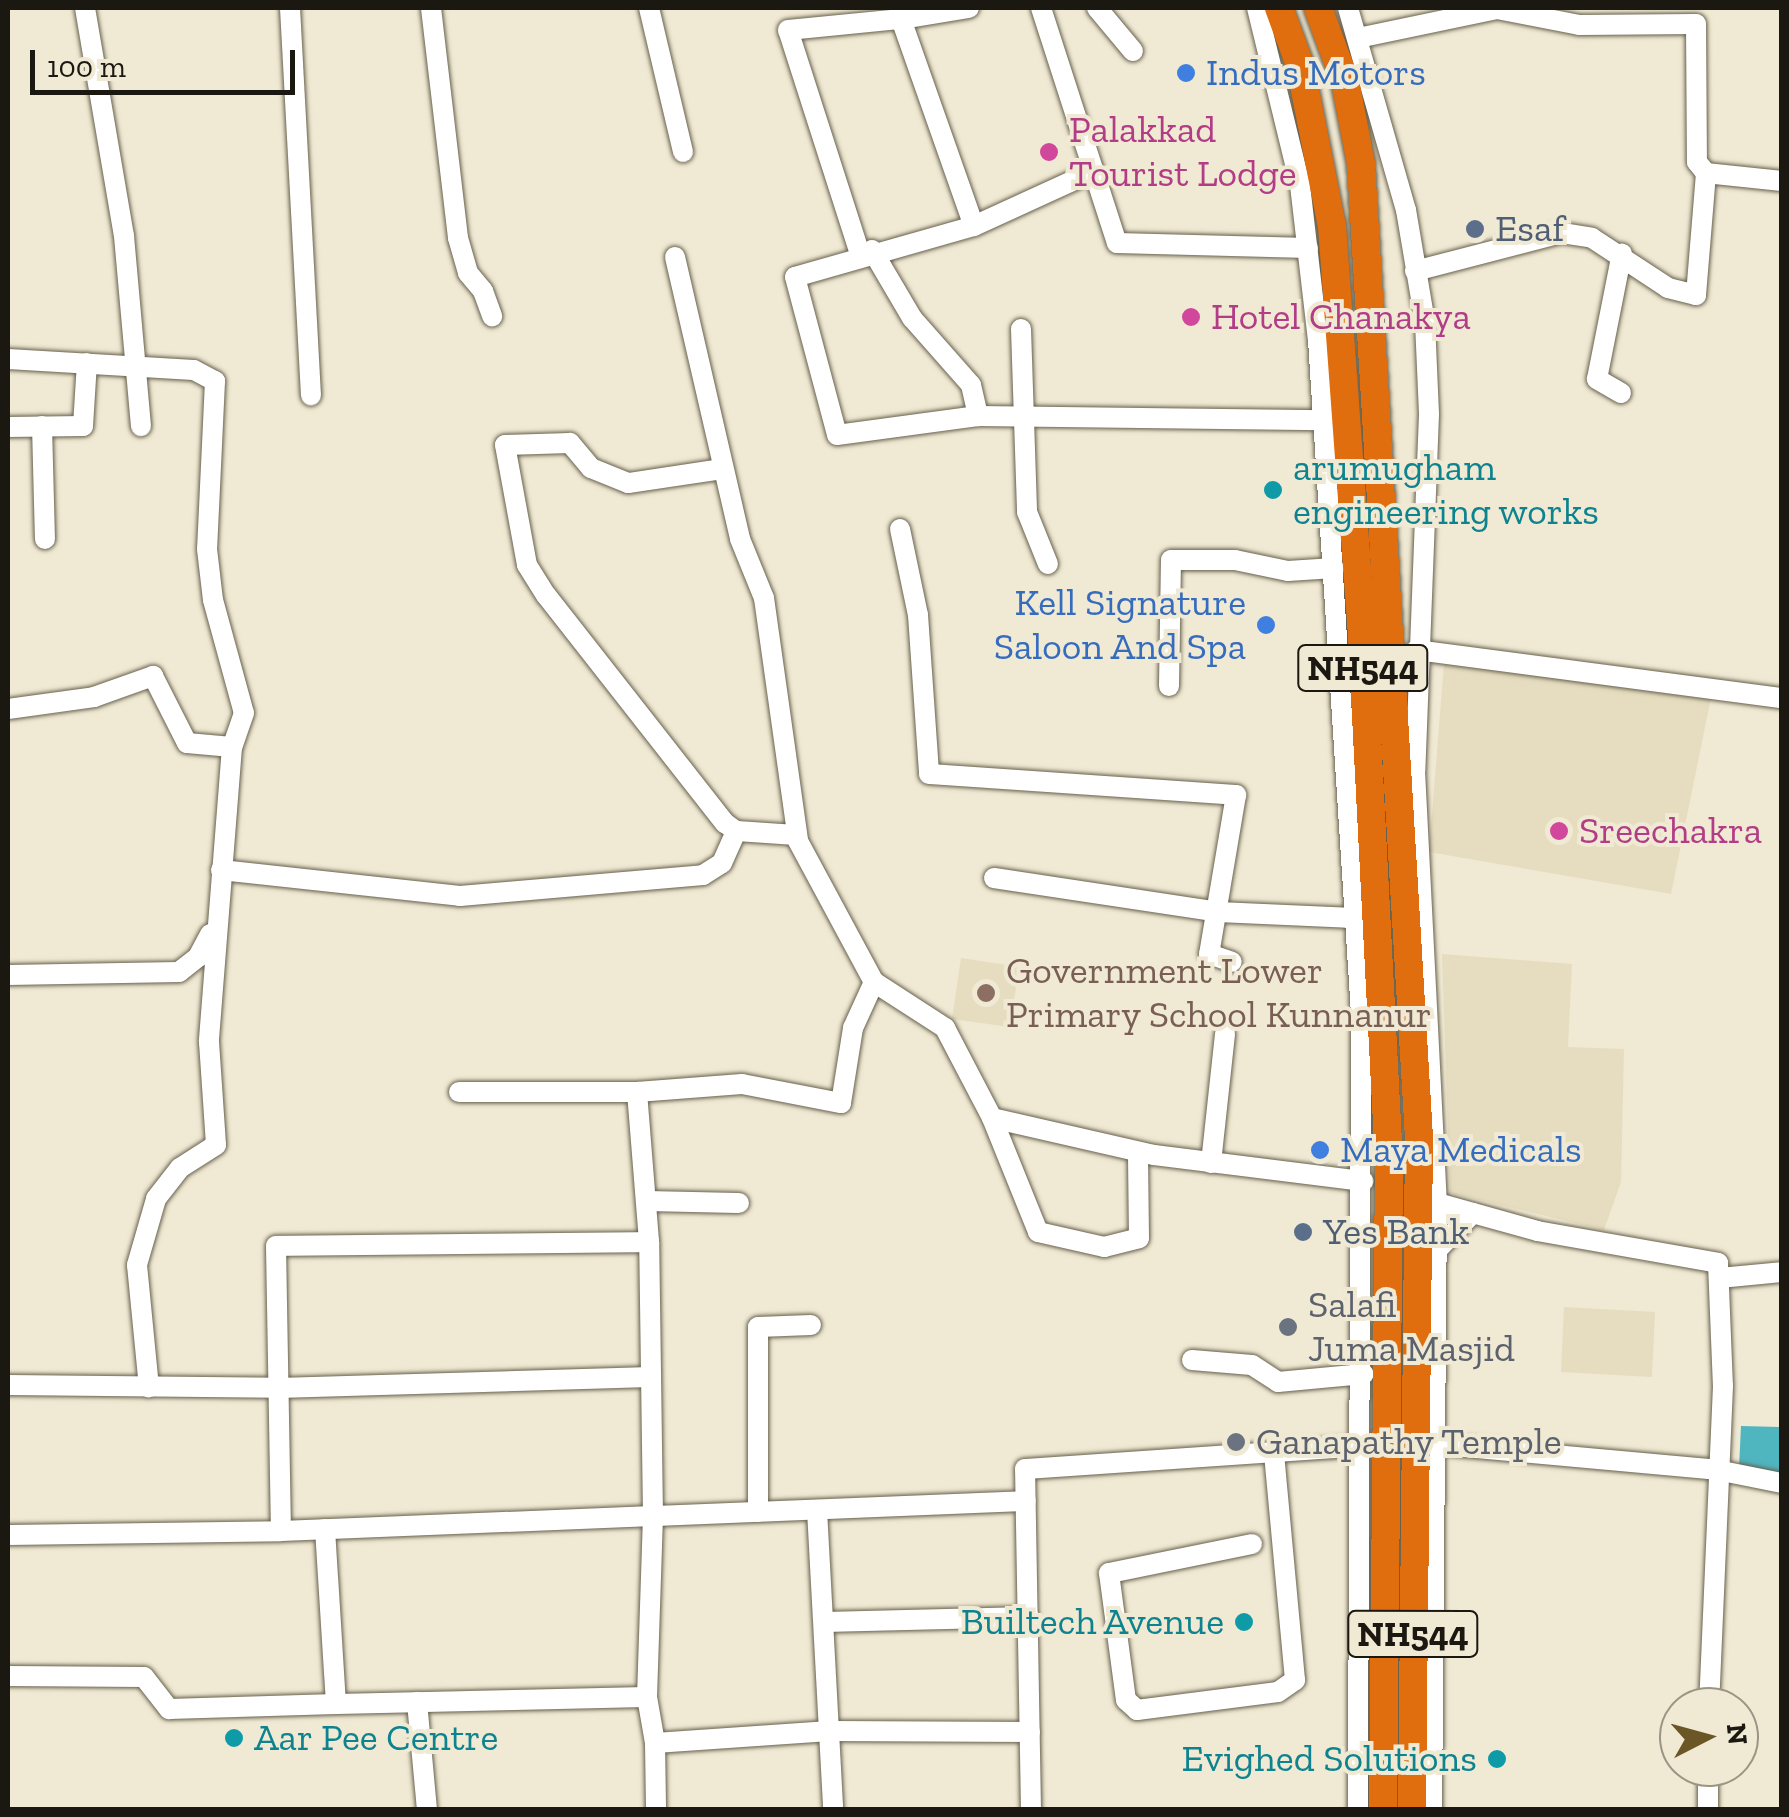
<!DOCTYPE html>
<style>
body{margin:0}
#map{position:relative;width:1789px;height:1817px;overflow:hidden;background:#f0e9d3;font-family:"Zilla Slab",serif}
div>[style]{position:absolute}
.built>*{inset:0;background:#e6ddc0}
.water>*{inset:0;background:#4fb5bf}
.roads{filter:drop-shadow(0 0 2px #66604d) drop-shadow(0 0 2px #66604d)}
.minor>*{height:20px;margin:-10px;padding:0 10px;transform-origin:10px;border-radius:10px;background:#fff}
.highway>*{height:28px;margin:-14px;padding:0 14px;transform-origin:14px;border-radius:14px;background:#e06d0e}
.dots>*{width:28px;height:28px;translate:-50% -50%;box-sizing:border-box;border:5px solid #f0e9d3;border-radius:50%}
span{translate:-50% -50%;white-space:nowrap;text-align:center;line-height:1.15;-webkit-text-stroke:8px #f0e9d3;paint-order:stroke}
.shield-label span{padding:2px 8px;background:#f0e9d3;border:2px solid;border-radius:8px;-webkit-text-stroke-width:0}
.shield-label{font-size:35px;color:#1b1811;font-weight:700}
.shop-label{font-size:38px;color:#366cbe}
.left{translate:0 -50%;text-align:left}
.right{translate:-100% -50%;text-align:right}
.hotel-label{font-size:38px;color:#b23c85}
.service-label{font-size:38px;color:#4e5e75}
.culture-label{font-size:38px;color:#0d838f}
.education-label{font-size:38px;color:#785e54}
.worship-label{font-size:38px;color:#5b616d}
.frame{position:absolute;inset:0;border:10px solid #1b1811;pointer-events:none}
.north{position:absolute;left:1659px;top:1687px;width:100px;height:100px;box-sizing:border-box;background:#f0e9d3;border:2px solid #9b9585;border-radius:50%;rotate:84deg;font-size:28px;font-weight:700;line-height:40px;text-align:center;color:#1b1811}
.north::after{content:'';display:block;margin:auto;width:35px;height:45px;background:#6b5726;clip-path:polygon(50% 0,100% 100%,50% 72%,0 100%)}
.scale{position:absolute;left:30px;top:50px;width:265px;height:45px;box-sizing:border-box;border:5px solid #1b1811;border-top:0;padding-left:12px;font-size:30px;line-height:35px;white-space:nowrap;color:#1b1811;-webkit-text-stroke:8px #f0e9d3;paint-order:stroke}
</style>
<div id="map">
<div class="built">
<i style="clip-path:polygon(1444px 664px,1712px 693px,1671px 894px,1429px 852px)"></i>
<i style="clip-path:polygon(1442px 954px,1572px 964px,1568px 1047px,1624px 1049px,1621px 1182px,1604px 1230px,1450px 1193px)"></i>
<i style="clip-path:polygon(961px 958px,1019px 967px,1010px 1027px,952px 1019px)"></i>
<i style="clip-path:polygon(1564px 1307px,1655px 1312px,1652px 1377px,1561px 1372px)"></i>
</div>
<div class="water">
<i style="clip-path:polygon(1741px 1426px,1781px 1427px,1781px 1474px,1739px 1468px)"></i>
</div>
<div class="roads">
<div class="minor">
<i style="left:85px;top:8px;width:231px;rotate:80.3deg"></i>
<i style="left:124px;top:236px;width:191px;rotate:84.9deg"></i>
<i style="left:290px;top:8px;width:388px;rotate:86.9deg"></i>
<i style="left:431px;top:8px;width:232px;rotate:83.3deg"></i>
<i style="left:458px;top:238px;width:36px;rotate:74deg"></i>
<i style="left:468px;top:273px;width:23px;rotate:50deg"></i>
<i style="left:483px;top:291px;width:27px;rotate:70deg"></i>
<i style="left:649px;top:8px;width:148px;rotate:76.7deg"></i>
<i style="left:969px;top:8px;width:69px;rotate:170.8deg"></i>
<i style="left:901px;top:19px;width:219px;rotate:70.6deg"></i>
<i style="left:1041px;top:8px;width:247px;rotate:72.1deg"></i>
<i style="left:1117px;top:243px;width:191px;rotate:1.5deg"></i>
<i style="left:1097px;top:8px;width:56px;rotate:50.1deg"></i>
<i style="left:1257px;top:8px;width:182px;rotate:76.3deg"></i>
<i style="left:1300px;top:185px;width:156px;rotate:83.4deg"></i>
<i style="left:1318px;top:340px;width:676px;rotate:86.35deg"></i>
<i style="left:1361px;top:1015px;width:795px;rotate:90.22deg"></i>
<i style="left:1348px;top:8px;width:210px;rotate:74deg"></i>
<i style="left:1406px;top:210px;width:114px;rotate:80.4deg"></i>
<i style="left:1425px;top:322px;width:92px;rotate:87.5deg"></i>
<i style="left:1429px;top:414px;width:357px;rotate:92.2deg"></i>
<i style="left:1415px;top:771px;width:433px;rotate:87.1deg"></i>
<i style="left:1437px;top:1203px;width:607px;rotate:90.47deg"></i>
<i style="left:1358px;top:38px;width:142px;rotate:-11.8deg"></i>
<i style="left:1497px;top:9px;width:84px;rotate:11deg"></i>
<i style="left:1579px;top:25px;width:117px;rotate:-0.5deg"></i>
<i style="left:1696px;top:24px;width:138px;rotate:89.6deg"></i>
<i style="left:1697px;top:162px;width:14px;rotate:51deg"></i>
<i style="left:1706px;top:173px;width:76px;rotate:6deg"></i>
<i style="left:1094px;top:171px;width:132px;rotate:155.4deg"></i>
<i style="left:974px;top:226px;width:186px;rotate:164.1deg"></i>
<i style="left:795px;top:277px;width:163px;rotate:75.1deg"></i>
<i style="left:837px;top:435px;width:142px;rotate:-7.7deg"></i>
<i style="left:978px;top:416px;width:347px;rotate:0.7deg"></i>
<i style="left:872px;top:250px;width:79px;rotate:59.5deg"></i>
<i style="left:912px;top:318px;width:89px;rotate:48.6deg"></i>
<i style="left:971px;top:385px;width:32px;rotate:77deg"></i>
<i style="left:860px;top:254px;width:235px;rotate:-107.8deg"></i>
<i style="left:788px;top:30px;width:114px;rotate:-5.6deg"></i>
<i style="left:675px;top:257px;width:289px;rotate:77deg"></i>
<i style="left:740px;top:539px;width:64px;rotate:67.9deg"></i>
<i style="left:764px;top:598px;width:245px;rotate:82deg"></i>
<i style="left:798px;top:841px;width:160px;rotate:61.7deg"></i>
<i style="left:874px;top:982px;width:85px;rotate:32.9deg"></i>
<i style="left:945px;top:1028px;width:102px;rotate:62.4deg"></i>
<i style="left:992px;top:1118px;width:166px;rotate:12.9deg"></i>
<i style="left:1154px;top:1155px;width:211px;rotate:7.1deg"></i>
<i style="left:1415px;top:271px;width:152px;rotate:-14.5deg"></i>
<i style="left:1562px;top:233px;width:30px;rotate:9deg"></i>
<i style="left:1592px;top:238px;width:91px;rotate:33.3deg"></i>
<i style="left:1668px;top:288px;width:29px;rotate:14deg"></i>
<i style="left:1696px;top:295px;width:122px;rotate:-85.3deg"></i>
<i style="left:1021px;top:329px;width:183px;rotate:88.1deg"></i>
<i style="left:1027px;top:512px;width:56px;rotate:68deg"></i>
<i style="left:8px;top:359px;width:186px;rotate:3.4deg"></i>
<i style="left:194px;top:370px;width:24px;rotate:28deg"></i>
<i style="left:215px;top:381px;width:168px;rotate:92.7deg"></i>
<i style="left:207px;top:549px;width:51px;rotate:83.3deg"></i>
<i style="left:213px;top:600px;width:117px;rotate:74.7deg"></i>
<i style="left:244px;top:713px;width:36px;rotate:109deg"></i>
<i style="left:1621px;top:393px;width:28px;rotate:-150deg"></i>
<i style="left:1597px;top:379px;width:128px;rotate:-78.8deg"></i>
<i style="left:42px;top:426px;width:113px;rotate:88.5deg"></i>
<i style="left:8px;top:427px;width:75px;rotate:-0.8deg"></i>
<i style="left:83px;top:426px;width:63px;rotate:-86.4deg"></i>
<i style="left:722px;top:469px;width:95px;rotate:171.5deg"></i>
<i style="left:628px;top:483px;width:40px;rotate:-158deg"></i>
<i style="left:591px;top:468px;width:33px;rotate:-130deg"></i>
<i style="left:570px;top:443px;width:65px;rotate:178.2deg"></i>
<i style="left:505px;top:445px;width:122px;rotate:79.6deg"></i>
<i style="left:527px;top:565px;width:36px;rotate:58deg"></i>
<i style="left:546px;top:595px;width:290px;rotate:51.9deg"></i>
<i style="left:725px;top:823px;width:14px;rotate:36deg"></i>
<i style="left:736px;top:831px;width:61px;rotate:3.8deg"></i>
<i style="left:900px;top:529px;width:88px;rotate:78.2deg"></i>
<i style="left:918px;top:615px;width:159px;rotate:86deg"></i>
<i style="left:929px;top:774px;width:308px;rotate:3.9deg"></i>
<i style="left:1236px;top:795px;width:161px;rotate:99.6deg"></i>
<i style="left:1209px;top:954px;width:24px;rotate:19deg"></i>
<i style="left:1416px;top:650px;width:369px;rotate:7.5deg"></i>
<i style="left:1169px;top:686px;width:126px;rotate:-89.1deg"></i>
<i style="left:1171px;top:560px;width:64px"></i>
<i style="left:1235px;top:560px;width:54px;rotate:11.7deg"></i>
<i style="left:1288px;top:571px;width:46px;rotate:-3.7deg"></i>
<i style="left:8px;top:709px;width:87px;rotate:-7.9deg"></i>
<i style="left:94px;top:697px;width:63px;rotate:-19.6deg"></i>
<i style="left:153px;top:676px;width:75px;rotate:63.1deg"></i>
<i style="left:187px;top:743px;width:45px;rotate:5.1deg"></i>
<i style="left:232px;top:747px;width:296px;rotate:94.5deg"></i>
<i style="left:209px;top:1042px;width:103px;rotate:86.1deg"></i>
<i style="left:216px;top:1145px;width:43px;rotate:147.4deg"></i>
<i style="left:180px;top:1168px;width:39px;rotate:128deg"></i>
<i style="left:156px;top:1199px;width:69px;rotate:106.1deg"></i>
<i style="left:137px;top:1265px;width:123px;rotate:84.4deg"></i>
<i style="left:221px;top:870px;width:240px;rotate:6.2deg"></i>
<i style="left:460px;top:896px;width:244px;rotate:-4.9deg"></i>
<i style="left:703px;top:875px;width:22px;rotate:-32deg"></i>
<i style="left:722px;top:863px;width:35px;rotate:-66deg"></i>
<i style="left:994px;top:878px;width:227px;rotate:8.6deg"></i>
<i style="left:1218px;top:912px;width:136px;rotate:2.5deg"></i>
<i style="left:8px;top:975px;width:171px;rotate:-1deg"></i>
<i style="left:179px;top:972px;width:24px;rotate:-38deg"></i>
<i style="left:198px;top:957px;width:26px;rotate:-62deg"></i>
<i style="left:459px;top:1092px;width:178px"></i>
<i style="left:637px;top:1092px;width:150px;rotate:85.4deg"></i>
<i style="left:637px;top:1092px;width:105px;rotate:-4.4deg"></i>
<i style="left:742px;top:1084px;width:101px;rotate:10.9deg"></i>
<i style="left:841px;top:1103px;width:76px;rotate:-80.9deg"></i>
<i style="left:853px;top:1028px;width:51px;rotate:-65.5deg"></i>
<i style="left:992px;top:1118px;width:123px;rotate:68deg"></i>
<i style="left:1038px;top:1232px;width:68px;rotate:12.8deg"></i>
<i style="left:1104px;top:1247px;width:36px;rotate:-14deg"></i>
<i style="left:1139px;top:1238px;width:86px;rotate:-90.7deg"></i>
<i style="left:1211px;top:1163px;width:130px;rotate:-83.8deg"></i>
<i style="left:646px;top:1201px;width:93px;rotate:1.2deg"></i>
<i style="left:1437px;top:1203px;width:104px;rotate:15.6deg"></i>
<i style="left:1537px;top:1231px;width:184px;rotate:10deg"></i>
<i style="left:1718px;top:1263px;width:123px;rotate:87.7deg"></i>
<i style="left:1723px;top:1386px;width:321px;rotate:92.5deg"></i>
<i style="left:1436px;top:1251px;width:53px;rotate:-45.8deg"></i>
<i style="left:1719px;top:1278px;width:63px;rotate:-5.4deg"></i>
<i style="left:1192px;top:1360px;width:60px;rotate:4.8deg"></i>
<i style="left:1252px;top:1365px;width:31px;rotate:33deg"></i>
<i style="left:1278px;top:1382px;width:86px;rotate:-5.3deg"></i>
<i style="left:8px;top:1385px;width:270px;rotate:0.6deg"></i>
<i style="left:278px;top:1388px;width:373px;rotate:-1.7deg"></i>
<i style="left:1433px;top:1444px;width:285px;rotate:5.2deg"></i>
<i style="left:1717px;top:1470px;width:66px;rotate:11.3deg"></i>
<i style="left:817px;top:1510px;width:300px;rotate:86.9deg"></i>
<i style="left:758px;top:1512px;width:185px;rotate:-90deg"></i>
<i style="left:758px;top:1327px;width:53px;rotate:-2.2deg"></i>
<i style="left:325px;top:1529px;width:175px;rotate:86.4deg"></i>
<i style="left:336px;top:1704px;width:311px;rotate:-1.3deg"></i>
<i style="left:647px;top:1697px;width:181px;rotate:-88.1deg"></i>
<i style="left:653px;top:1516px;width:274px;rotate:-90.8deg"></i>
<i style="left:649px;top:1242px;width:373px;rotate:179.4deg"></i>
<i style="left:276px;top:1246px;width:285px;rotate:89deg"></i>
<i style="left:281px;top:1531px;width:372px;rotate:-2.3deg"></i>
<i style="left:653px;top:1516px;width:373px;rotate:-2.3deg"></i>
<i style="left:8px;top:1535px;width:273px;rotate:-0.8deg"></i>
<i style="left:1252px;top:1544px;width:146px;rotate:168.5deg"></i>
<i style="left:1109px;top:1573px;width:128px;rotate:82.4deg"></i>
<i style="left:1126px;top:1700px;width:15px;rotate:42deg"></i>
<i style="left:1137px;top:1710px;width:142px;rotate:-7.3deg"></i>
<i style="left:1278px;top:1692px;width:21px;rotate:-35deg"></i>
<i style="left:1295px;top:1680px;width:229px;rotate:-95.3deg"></i>
<i style="left:824px;top:1622px;width:205px;rotate:-1.4deg"></i>
<i style="left:8px;top:1676px;width:136px;rotate:0.4deg"></i>
<i style="left:144px;top:1677px;width:41px;rotate:52deg"></i>
<i style="left:169px;top:1709px;width:167px;rotate:-1.7deg"></i>
<i style="left:647px;top:1697px;width:47px;rotate:80.1deg"></i>
<i style="left:655px;top:1743px;width:175px;rotate:-3.9deg"></i>
<i style="left:830px;top:1731px;width:200px;rotate:0.3deg"></i>
<i style="left:417px;top:1702px;width:108px;rotate:84.7deg"></i>
<i style="left:655px;top:1743px;width:67px;rotate:89.1deg"></i>
<i style="left:1031px;top:1810px;width:341px;rotate:-91deg"></i>
<i style="left:1025px;top:1469px;width:340px;rotate:-3.9deg"></i>
<i style="left:1708px;top:1810px;width:43px;rotate:-90deg"></i>
</div>
<div class="highway">
<i style="left:1279px;top:8px;width:61px;rotate:69.8deg"></i>
<i style="left:1300px;top:65px;width:164px;rotate:78.8deg"></i>
<i style="left:1332px;top:226px;width:394px;rotate:85.8deg"></i>
<i style="left:1361px;top:619px;width:545px;rotate:87.05deg"></i>
<i style="left:1389px;top:1163px;width:647px;rotate:90.53deg"></i>
<i style="left:1318px;top:8px;width:78px;rotate:69.7deg"></i>
<i style="left:1345px;top:81px;width:85px;rotate:79.1deg"></i>
<i style="left:1361px;top:164px;width:976px;rotate:86.59deg"></i>
<i style="left:1419px;top:1138px;width:672px;rotate:90.6deg"></i>
</div>
</div>
<div class="dots">
<i style="left:1186px;top:73px;background:#3f7fe0"></i>
<i style="left:1049px;top:152px;background:#d1479c"></i>
<i style="left:1475px;top:229px;background:#5c6f8a"></i>
<i style="left:1191px;top:317px;background:#d1479c"></i>
<i style="left:1273px;top:490px;background:#0f9aa8"></i>
<i style="left:1266px;top:625px;background:#3f7fe0"></i>
<i style="left:1559px;top:831px;background:#d1479c"></i>
<i style="left:986px;top:993px;background:#8d6e63"></i>
<i style="left:1320px;top:1150px;background:#3f7fe0"></i>
<i style="left:1303px;top:1232px;background:#5c6f8a"></i>
<i style="left:1288px;top:1327px;background:#6b7280"></i>
<i style="left:1236px;top:1442px;background:#6b7280"></i>
<i style="left:1244px;top:1622px;background:#0f9aa8"></i>
<i style="left:234px;top:1738px;background:#0f9aa8"></i>
<i style="left:1497px;top:1759px;background:#0f9aa8"></i>
</div>
<div class="shield-label">
<span style="left:1363px;top:668px">NH544</span>
<span style="left:1413px;top:1634px">NH544</span>
</div>
<div class="shop-label">
<span class="left" style="left:1206px;top:73px">Indus Motors</span>
<span class="right" style="left:1246px;top:625px">Kell Signature<br>Saloon And Spa</span>
<span class="left" style="left:1340px;top:1150px">Maya Medicals</span>
</div>
<div class="hotel-label">
<span class="left" style="left:1069px;top:152px">Palakkad<br>Tourist Lodge</span>
<span class="left" style="left:1211px;top:317px">Hotel Chanakya</span>
<span class="left" style="left:1579px;top:831px">Sreechakra</span>
</div>
<div class="service-label">
<span class="left" style="left:1495px;top:229px">Esaf</span>
<span class="left" style="left:1323px;top:1232px">Yes Bank</span>
</div>
<div class="culture-label">
<span class="left" style="left:1293px;top:490px">arumugham<br>engineering works</span>
<span class="right" style="left:1224px;top:1622px">Builtech Avenue</span>
<span class="left" style="left:254px;top:1738px">Aar Pee Centre</span>
<span class="right" style="left:1477px;top:1759px">Evighed Solutions</span>
</div>
<div class="education-label">
<span class="left" style="left:1006px;top:993px">Government Lower<br>Primary School Kunnanur</span>
</div>
<div class="worship-label">
<span class="left" style="left:1308px;top:1327px">Salafi<br>Juma Masjid</span>
<span class="left" style="left:1256px;top:1442px">Ganapathy Temple</span>
</div>
<div class="frame"></div>
<div class="north">N</div>
<div class="scale">100 m</div>
</div>
